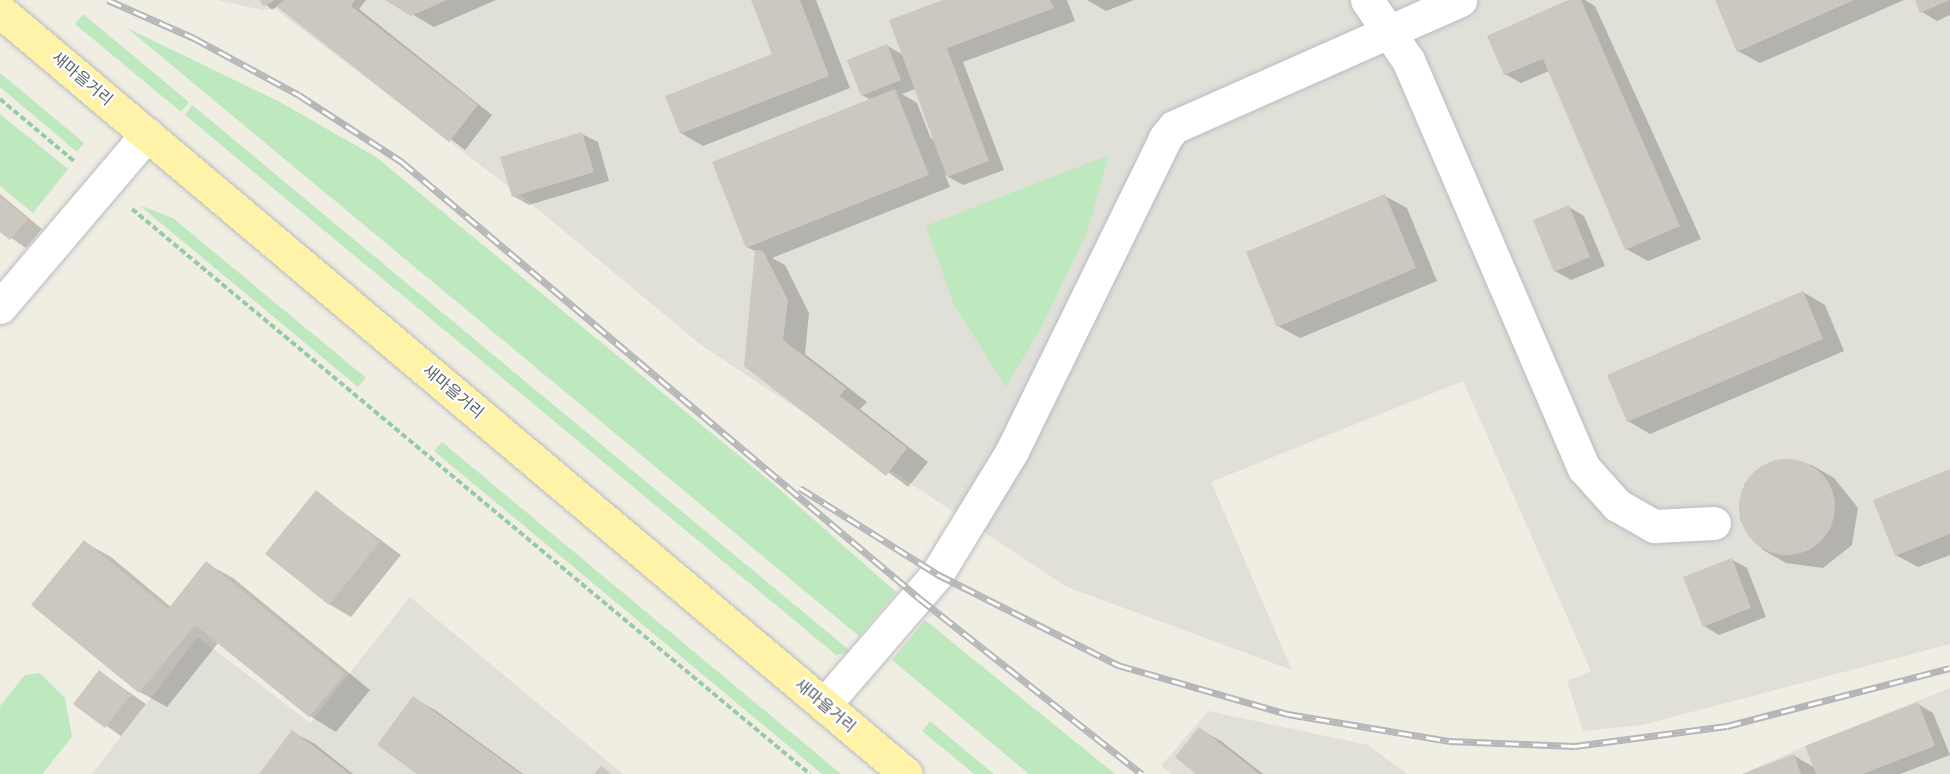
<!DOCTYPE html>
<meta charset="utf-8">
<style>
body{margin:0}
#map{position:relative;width:1950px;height:774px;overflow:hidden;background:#f0ede3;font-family:"DM Sans","Noto Sans KR",sans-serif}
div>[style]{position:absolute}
.industrial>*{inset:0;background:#e0dfd8}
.green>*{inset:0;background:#bee9bf}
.shadow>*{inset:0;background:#0003}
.building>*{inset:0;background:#cbc8c0}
.round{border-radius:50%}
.path>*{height:4px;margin-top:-2px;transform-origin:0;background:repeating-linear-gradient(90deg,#95cba6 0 6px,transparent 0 9px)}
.roads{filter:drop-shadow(0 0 2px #b8bbc1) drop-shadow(0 0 2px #b8bbc1)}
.minor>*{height:33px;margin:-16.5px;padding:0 16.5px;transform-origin:16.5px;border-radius:16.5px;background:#fff}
.major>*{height:33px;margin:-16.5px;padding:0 16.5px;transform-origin:16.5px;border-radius:16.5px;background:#fff3a9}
.rail>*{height:7px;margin-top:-3.5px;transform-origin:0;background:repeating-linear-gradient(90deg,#fff 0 14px,#b5b6b7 0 28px);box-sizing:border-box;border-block:2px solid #b5b6b7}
span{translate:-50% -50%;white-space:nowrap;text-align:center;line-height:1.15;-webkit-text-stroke:4.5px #fff;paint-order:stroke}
.street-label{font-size:16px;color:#5b6066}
</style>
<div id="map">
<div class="industrial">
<i style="clip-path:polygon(216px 0,1950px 0,1950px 644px,1642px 725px,1583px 731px,1567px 681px,1591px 671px,1463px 381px,1211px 482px,1292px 670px,1067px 587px,701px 345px,529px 202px,274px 8px,263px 10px)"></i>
<i style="clip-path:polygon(410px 597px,623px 774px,92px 774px,198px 637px,310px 723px)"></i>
<i style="clip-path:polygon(1950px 688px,1950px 774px,1742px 774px,1805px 746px)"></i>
<i style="clip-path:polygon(1208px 711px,1368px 745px,1407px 774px,1171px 774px,1161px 766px)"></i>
</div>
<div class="green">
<i style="clip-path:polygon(83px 14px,189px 102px,181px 112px,75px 24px)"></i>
<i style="clip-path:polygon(127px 28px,280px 102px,376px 157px,777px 487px,896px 592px,859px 636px)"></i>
<i style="clip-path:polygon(0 73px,84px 143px,77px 152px,0 87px)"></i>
<i style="clip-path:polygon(192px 105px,849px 650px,846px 653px,836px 655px,185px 115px)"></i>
<i style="clip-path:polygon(0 114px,68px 169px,33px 213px,0 186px)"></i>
<i style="clip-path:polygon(1109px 155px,1087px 232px,1043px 324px,1006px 387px,954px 305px,926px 226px)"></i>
<i style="clip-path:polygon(139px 205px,173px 218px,366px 378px,358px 387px)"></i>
<i style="clip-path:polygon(442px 442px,841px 774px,822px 774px,434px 451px)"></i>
<i style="clip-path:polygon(925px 620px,1115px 774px,1029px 774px,892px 660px)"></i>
<i style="clip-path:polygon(40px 673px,65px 698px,72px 737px,42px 774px,0 774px,0 706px,25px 675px)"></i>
<i style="clip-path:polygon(930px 721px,994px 774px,974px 774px,922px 731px)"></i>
</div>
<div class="shadow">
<i style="clip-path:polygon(262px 0,366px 0,359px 9px,492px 115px,465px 150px,278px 6px,272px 10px)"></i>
<i style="clip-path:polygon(388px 0,496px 0,434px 27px)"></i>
<i style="clip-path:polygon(753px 0,816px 0,850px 88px,703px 146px,681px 133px,774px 55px)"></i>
<i style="clip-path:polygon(evenodd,948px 0,1067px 0,1075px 21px,963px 62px,1004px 170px,963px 185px,945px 175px,950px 187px,772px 258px,785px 265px,809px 313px,805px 354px,867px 402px,860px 409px,928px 462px,908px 487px,745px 365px,757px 252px,747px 247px,871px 100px,862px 95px,886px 45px,903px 55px,948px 0,915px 89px,934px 138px,931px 139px,917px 103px,902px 94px,915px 89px)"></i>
<i style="clip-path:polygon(1087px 0,1134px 0,1106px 11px)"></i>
<i style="clip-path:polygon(1572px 0,1585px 0,1595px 6px,1701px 239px,1648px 261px,1626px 249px,1549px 71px,1521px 83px,1505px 74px)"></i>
<i style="clip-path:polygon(1716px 0,1904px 0,1760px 63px,1738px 51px)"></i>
<i style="clip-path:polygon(1916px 0,1950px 0,1950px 15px,1937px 21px,1922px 12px)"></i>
<i style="clip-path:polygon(582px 134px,598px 142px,609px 181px,529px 205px,513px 196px)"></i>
<i style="clip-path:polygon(0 194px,42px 229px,26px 248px,0 230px)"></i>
<i style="clip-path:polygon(1385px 196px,1407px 208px,1437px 281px,1300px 338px,1278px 326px)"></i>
<i style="clip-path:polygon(1569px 207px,1584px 216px,1605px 266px,1571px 280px,1555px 271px)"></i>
<i style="clip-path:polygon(1803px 292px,1825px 305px,1844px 351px,1650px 434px,1628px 421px)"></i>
<i style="clip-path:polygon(1775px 460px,1812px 465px,1834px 478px,1858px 508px,1852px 545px,1823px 568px,1786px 563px,1763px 550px,1740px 520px,1745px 483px)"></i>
<i style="clip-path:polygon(1950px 471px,1950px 555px,1918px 567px,1896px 555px)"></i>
<i style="clip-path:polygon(316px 492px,401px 555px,351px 617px,329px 604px)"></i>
<i style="clip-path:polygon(84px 542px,111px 557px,171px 607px,206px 563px,233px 578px,370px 690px,336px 732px,310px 716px,219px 642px,167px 707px,140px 692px,34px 604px)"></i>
<i style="clip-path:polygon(1731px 559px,1747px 568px,1766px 617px,1719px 635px,1704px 626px)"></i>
<i style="clip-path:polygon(100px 672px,146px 704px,121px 736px,75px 704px)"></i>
<i style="clip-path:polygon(413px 698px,435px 710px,523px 774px,420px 774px)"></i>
<i style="clip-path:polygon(1918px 704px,1933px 713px,1950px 755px,1900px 774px,1746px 774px,1793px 755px,1815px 768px)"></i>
<i style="clip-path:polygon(1199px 729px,1221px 741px,1263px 774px,1199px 774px)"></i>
<i style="clip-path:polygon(293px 732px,315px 744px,353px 774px,261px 774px)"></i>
</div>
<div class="building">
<i style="clip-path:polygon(260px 0,275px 0,263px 6px)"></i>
<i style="clip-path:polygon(285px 0,355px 0,351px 6px,478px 105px,449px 142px,276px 6px)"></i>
<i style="clip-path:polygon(385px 0,447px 0,411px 16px)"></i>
<i style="clip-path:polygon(751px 0,800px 0,829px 76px,680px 134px,665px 96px,772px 54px)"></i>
<i style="clip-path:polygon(943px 0,1050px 0,1054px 8px,947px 48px,989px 161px,947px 177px,889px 20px)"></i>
<i style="clip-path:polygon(1568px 0,1581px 0,1680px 226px,1625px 250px,1543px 59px,1504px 75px,1487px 36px)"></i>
<i style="clip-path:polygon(1715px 0,1854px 0,1737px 52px)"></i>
<i style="clip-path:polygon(1915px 0,1950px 0,1920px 13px)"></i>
<i style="clip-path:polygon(887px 44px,901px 80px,861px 96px,847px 60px)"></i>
<i style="clip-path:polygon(895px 89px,929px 175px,746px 248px,712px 162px)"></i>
<i style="clip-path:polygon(582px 132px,594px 172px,512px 197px,500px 157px)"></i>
<i style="clip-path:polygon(1385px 194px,1416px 268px,1277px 327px,1246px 252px)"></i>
<i style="clip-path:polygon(0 196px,28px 219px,10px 240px,0 232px)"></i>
<i style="clip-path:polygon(1569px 205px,1590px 257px,1554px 272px,1533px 220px)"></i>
<i style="clip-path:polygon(755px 250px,763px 251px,788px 300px,783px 340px,846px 388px,840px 396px,907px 448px,886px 476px,744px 366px)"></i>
<i style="clip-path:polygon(1803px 291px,1823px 339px,1627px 422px,1607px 375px)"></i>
<i class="round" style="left:1739px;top:459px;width:96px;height:96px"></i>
<i style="clip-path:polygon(1950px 469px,1950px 534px,1895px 556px,1873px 500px)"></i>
<i style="clip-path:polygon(316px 490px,380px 542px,329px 605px,265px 554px)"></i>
<i style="clip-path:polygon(84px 540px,168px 609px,206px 561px,345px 674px,309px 717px,195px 625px,139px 693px,31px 605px)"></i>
<i style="clip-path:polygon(1732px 558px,1751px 608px,1703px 627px,1683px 577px)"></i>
<i style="clip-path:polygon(99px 670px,131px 695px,105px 728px,73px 704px)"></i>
<i style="clip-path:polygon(413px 696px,521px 774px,417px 774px,377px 745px)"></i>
<i style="clip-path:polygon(1918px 702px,1935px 746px,1863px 774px,1816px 774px,1805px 746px)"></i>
<i style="clip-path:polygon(1199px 727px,1260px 774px,1196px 774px,1175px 757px)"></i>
<i style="clip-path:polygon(292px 730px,350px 774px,259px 774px)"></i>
<i style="clip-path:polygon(1794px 754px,1801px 774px,1742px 774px)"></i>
<i style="clip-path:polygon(601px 766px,611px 774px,594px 774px)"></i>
</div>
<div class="path">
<i style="left:0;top:99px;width:98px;rotate:40deg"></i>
<i style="left:132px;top:209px;width:883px;rotate:39.81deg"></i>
</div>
<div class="roads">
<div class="minor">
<i style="left:1367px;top:0;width:73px;rotate:55.7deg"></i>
<i style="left:1408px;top:60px;width:444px;rotate:66.7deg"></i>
<i style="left:1584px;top:468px;width:50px;rotate:48.3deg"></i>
<i style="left:1617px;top:505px;width:43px;rotate:29.6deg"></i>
<i style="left:1654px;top:526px;width:60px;rotate:-2.9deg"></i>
<i style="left:0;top:307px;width:227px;rotate:-49.6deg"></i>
<i style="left:824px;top:705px;width:173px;rotate:-49.2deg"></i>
<i style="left:937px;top:574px;width:144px;rotate:-58.6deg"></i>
<i style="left:1012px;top:451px;width:348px;rotate:-63.9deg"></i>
<i style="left:1165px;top:138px;width:14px;rotate:-51deg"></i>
<i style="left:1174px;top:127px;width:313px;rotate:-23.9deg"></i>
</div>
<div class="major">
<i style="left:0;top:11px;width:1184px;rotate:40.1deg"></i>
</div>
</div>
<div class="rail">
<i style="left:108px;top:0;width:94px;rotate:23.8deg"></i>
<i style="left:194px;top:38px;width:119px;rotate:28.5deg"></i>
<i style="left:299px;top:95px;width:123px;rotate:33deg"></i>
<i style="left:402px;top:162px;width:676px;rotate:40.14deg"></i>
<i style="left:919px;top:598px;width:284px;rotate:38.3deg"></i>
<i style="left:800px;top:488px;width:162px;rotate:32.1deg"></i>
<i style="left:937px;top:574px;width:203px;rotate:26.7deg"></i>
<i style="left:1118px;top:665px;width:177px;rotate:16.1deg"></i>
<i style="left:1288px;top:714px;width:163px;rotate:9.5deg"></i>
<i style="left:1449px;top:741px;width:126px;rotate:2.3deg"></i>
<i style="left:1575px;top:746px;width:153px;rotate:-7.5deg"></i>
<i style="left:1727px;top:726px;width:230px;rotate:-14.6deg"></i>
</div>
<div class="street-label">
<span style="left:82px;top:79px;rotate:40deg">새마을거리</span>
<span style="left:453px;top:392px;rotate:40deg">새마을거리</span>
<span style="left:825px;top:706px;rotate:40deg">새마을거리</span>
</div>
</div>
